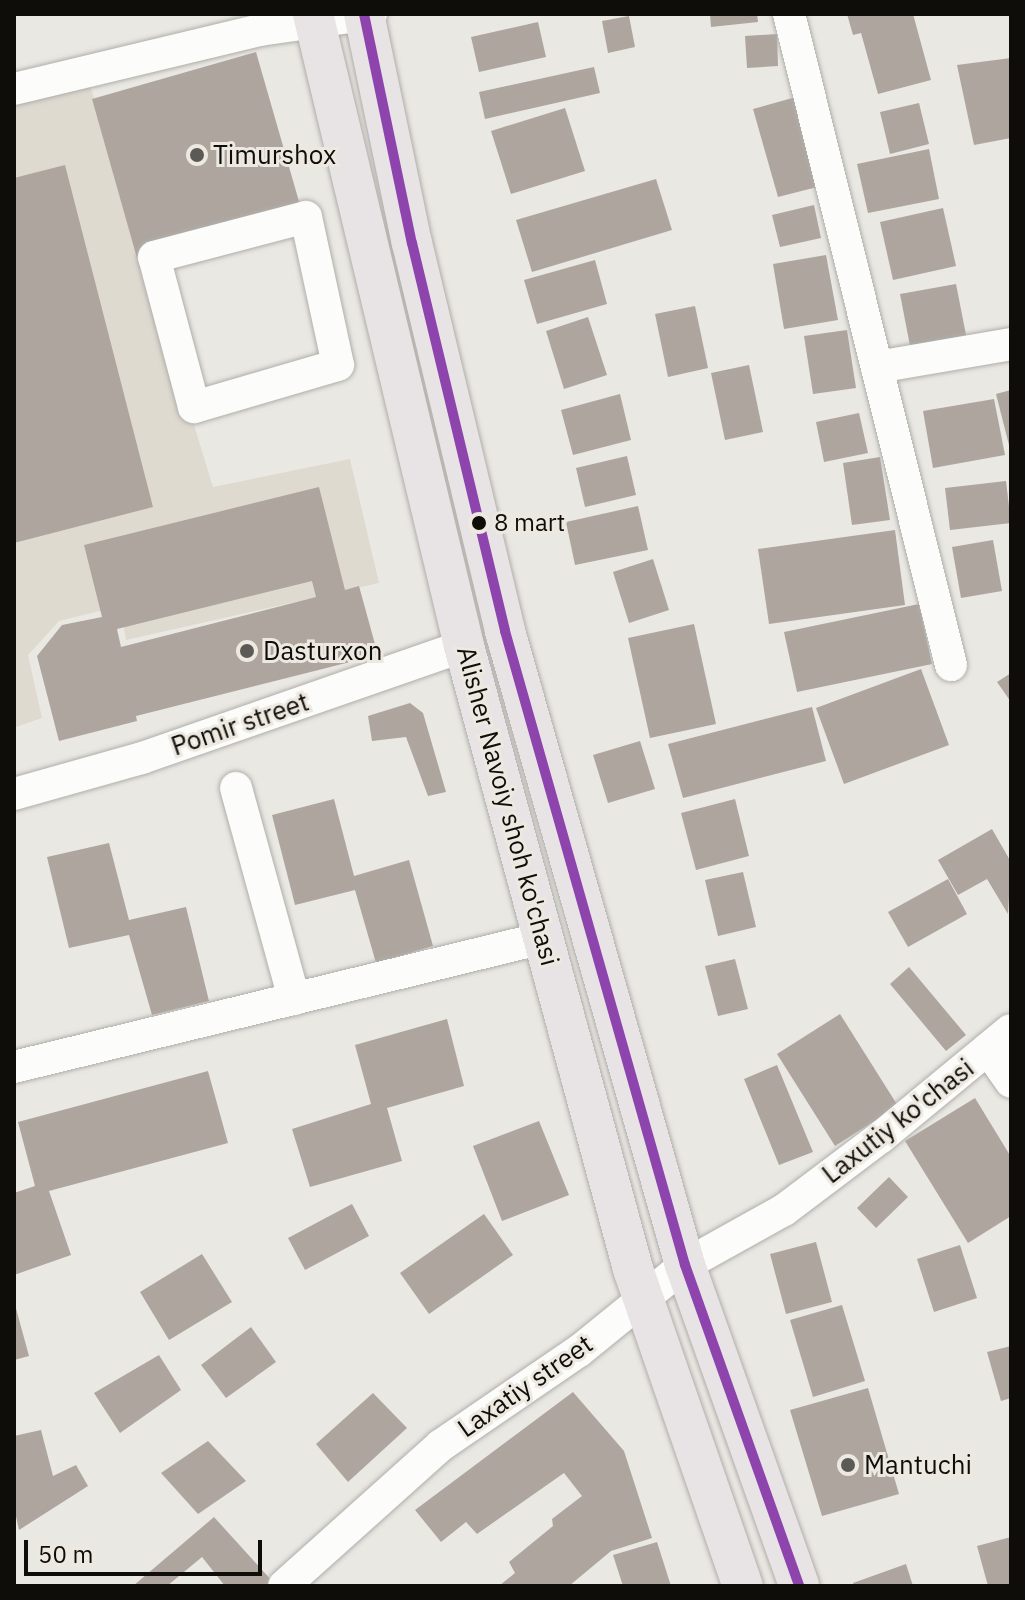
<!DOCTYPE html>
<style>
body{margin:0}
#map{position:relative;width:1025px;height:1600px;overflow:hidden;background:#eae8e3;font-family:"IBM Plex Sans",sans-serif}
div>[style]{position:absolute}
.built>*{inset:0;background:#dfdad0}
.building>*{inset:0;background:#aea59e}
.roads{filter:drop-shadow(0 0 2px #b0aeaa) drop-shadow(0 0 2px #b0aeaa)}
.minor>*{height:32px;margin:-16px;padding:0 16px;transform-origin:16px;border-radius:16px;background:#fcfcfb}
.major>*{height:40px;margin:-20px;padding:0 20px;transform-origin:20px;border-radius:20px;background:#e8e3e4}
.bus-1>*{height:10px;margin:-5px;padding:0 5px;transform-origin:5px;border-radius:5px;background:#8e44ad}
.dots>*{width:22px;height:22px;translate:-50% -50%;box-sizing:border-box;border:4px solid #ede9e0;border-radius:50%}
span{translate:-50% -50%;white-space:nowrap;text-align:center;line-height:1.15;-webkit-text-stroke:6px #ede9e0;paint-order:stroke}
.bus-label{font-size:24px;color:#0e0d0a}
.left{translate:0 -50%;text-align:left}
.poi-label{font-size:26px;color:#0e0d0a}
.street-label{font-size:26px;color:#0e0d0a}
.frame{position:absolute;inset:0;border:16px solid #0e0d0a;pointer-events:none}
.scale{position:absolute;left:24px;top:1540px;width:238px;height:36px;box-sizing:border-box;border:4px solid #0e0d0a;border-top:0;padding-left:10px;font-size:24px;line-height:28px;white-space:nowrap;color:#0e0d0a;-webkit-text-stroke:6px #ede9e0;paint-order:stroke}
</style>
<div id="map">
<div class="built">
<i style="clip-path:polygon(89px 82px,213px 487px,350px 459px,379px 583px,126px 640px,120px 606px,59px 621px,28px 655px,42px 718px,16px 727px,14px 102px)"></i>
</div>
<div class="building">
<i style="clip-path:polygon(710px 14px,757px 14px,758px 22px,711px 27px)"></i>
<i style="clip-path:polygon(847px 14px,913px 14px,931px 80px,878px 94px,861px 33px,853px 35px)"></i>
<i style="clip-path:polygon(629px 16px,635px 47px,608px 53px,602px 21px)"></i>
<i style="clip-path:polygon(538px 22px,546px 57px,479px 72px,471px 37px)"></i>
<i style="clip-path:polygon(777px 34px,778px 66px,747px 68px,745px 36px)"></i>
<i style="clip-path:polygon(256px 52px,302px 212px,137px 258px,92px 99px)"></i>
<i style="clip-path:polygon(1011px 58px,1011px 138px,974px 145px,957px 65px)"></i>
<i style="clip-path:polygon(594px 67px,600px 93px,485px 119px,479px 92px)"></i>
<i style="clip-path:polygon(796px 97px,821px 186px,778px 197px,753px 109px)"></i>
<i style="clip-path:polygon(919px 103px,929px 144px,890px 154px,880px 112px)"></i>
<i style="clip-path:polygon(565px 108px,585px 171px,511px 194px,491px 131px)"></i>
<i style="clip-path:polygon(929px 149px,939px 199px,868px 213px,857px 164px)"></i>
<i style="clip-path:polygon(65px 165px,153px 507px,14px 543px,14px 178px)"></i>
<i style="clip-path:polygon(656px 179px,672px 230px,532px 272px,516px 220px)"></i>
<i style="clip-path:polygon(814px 205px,821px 238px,780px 247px,772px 215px)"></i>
<i style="clip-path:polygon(943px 208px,956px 266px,893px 280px,880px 222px)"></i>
<i style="clip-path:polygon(826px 255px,838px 320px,784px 329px,773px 264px)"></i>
<i style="clip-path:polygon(595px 260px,607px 304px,537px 324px,524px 280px)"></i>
<i style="clip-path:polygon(956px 284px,967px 340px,911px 351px,900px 294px)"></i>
<i style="clip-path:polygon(695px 306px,708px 368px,668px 377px,655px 314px)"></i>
<i style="clip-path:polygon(588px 317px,607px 375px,564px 389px,546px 331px)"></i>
<i style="clip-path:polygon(847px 330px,856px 388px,813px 394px,804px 336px)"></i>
<i style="clip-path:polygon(749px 365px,763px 432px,725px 440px,711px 373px)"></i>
<i style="clip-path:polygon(1011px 390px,1011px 449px,1010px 449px,996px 394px)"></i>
<i style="clip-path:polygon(620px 394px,631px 440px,573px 455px,561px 410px)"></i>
<i style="clip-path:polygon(994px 399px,1005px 455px,933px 468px,923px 411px)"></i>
<i style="clip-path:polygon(859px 413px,868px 453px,824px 462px,816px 422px)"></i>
<i style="clip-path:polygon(627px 456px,636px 495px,585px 507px,576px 468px)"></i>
<i style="clip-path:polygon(880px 457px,890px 520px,852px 525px,843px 463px)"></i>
<i style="clip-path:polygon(1006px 481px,1011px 523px,950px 530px,945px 488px)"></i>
<i style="clip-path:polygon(evenodd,319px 487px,345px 590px,359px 586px,378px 655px,136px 716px,137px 721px,59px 741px,37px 656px,62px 625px,102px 617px,84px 545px,319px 487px,312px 581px,316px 597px,121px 647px,117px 629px,312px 581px)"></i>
<i style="clip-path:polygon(638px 506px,648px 550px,575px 565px,566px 522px)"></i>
<i style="clip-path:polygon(895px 530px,905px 605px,769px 624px,758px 549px)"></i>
<i style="clip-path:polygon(993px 540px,1002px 591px,961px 598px,952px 547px)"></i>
<i style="clip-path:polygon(653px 559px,669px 610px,629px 623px,613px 572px)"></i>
<i style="clip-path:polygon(919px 604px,932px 664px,797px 692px,784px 632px)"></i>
<i style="clip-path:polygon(694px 624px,716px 724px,650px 738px,628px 638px)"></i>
<i style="clip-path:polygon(921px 669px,949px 745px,844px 784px,816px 708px)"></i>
<i style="clip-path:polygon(1011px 673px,1011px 702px,997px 682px)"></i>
<i style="clip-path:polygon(410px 703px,423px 713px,446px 792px,428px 796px,406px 737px,372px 741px,368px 716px)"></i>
<i style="clip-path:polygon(812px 707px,826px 761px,683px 798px,668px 744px)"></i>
<i style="clip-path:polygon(640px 741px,655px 789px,608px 803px,593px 755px)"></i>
<i style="clip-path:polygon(334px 799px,354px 876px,409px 860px,433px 946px,376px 963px,355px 890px,295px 905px,272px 815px)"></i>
<i style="clip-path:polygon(735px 799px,749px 856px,696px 870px,681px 813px)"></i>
<i style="clip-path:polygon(992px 829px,1011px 862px,1008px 914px,987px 879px,958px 895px,938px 860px)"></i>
<i style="clip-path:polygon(109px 843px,129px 920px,186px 907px,209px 1001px,152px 1015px,129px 935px,69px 948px,47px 857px)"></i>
<i style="clip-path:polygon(743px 872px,756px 927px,718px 936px,705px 880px)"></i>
<i style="clip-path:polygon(948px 879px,967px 914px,908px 947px,888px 912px)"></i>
<i style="clip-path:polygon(735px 959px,748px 1009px,718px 1016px,705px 966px)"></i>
<i style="clip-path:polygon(909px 967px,966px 1035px,946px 1051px,890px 984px)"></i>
<i style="clip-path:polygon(840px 1014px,898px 1106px,835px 1146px,777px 1054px)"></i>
<i style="clip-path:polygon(447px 1019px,464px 1086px,387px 1108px,402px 1161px,310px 1187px,292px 1129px,371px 1104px,355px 1045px)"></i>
<i style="clip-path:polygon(777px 1065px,813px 1152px,779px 1165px,744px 1079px)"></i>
<i style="clip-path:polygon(208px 1071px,228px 1143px,49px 1191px,71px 1255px,14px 1275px,14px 1193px,35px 1186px,18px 1122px)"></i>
<i style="clip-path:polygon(975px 1098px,1011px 1157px,1011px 1216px,968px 1243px,905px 1141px)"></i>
<i style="clip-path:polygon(539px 1121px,569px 1195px,502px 1221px,473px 1146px)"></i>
<i style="clip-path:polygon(889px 1177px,908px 1197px,876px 1228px,857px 1208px)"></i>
<i style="clip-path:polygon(352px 1204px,369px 1236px,305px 1270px,288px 1238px)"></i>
<i style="clip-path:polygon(484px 1214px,513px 1255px,429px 1314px,400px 1273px)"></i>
<i style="clip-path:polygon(816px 1242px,832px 1302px,786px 1314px,770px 1254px)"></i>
<i style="clip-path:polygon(960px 1245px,977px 1298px,934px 1312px,917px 1259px)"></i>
<i style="clip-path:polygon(202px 1254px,232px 1302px,169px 1340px,140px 1292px)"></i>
<i style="clip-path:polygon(14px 1301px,29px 1356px,14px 1360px)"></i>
<i style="clip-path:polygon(842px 1305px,865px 1381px,813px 1397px,790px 1320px)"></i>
<i style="clip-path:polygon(251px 1327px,276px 1362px,226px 1398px,201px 1365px)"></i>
<i style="clip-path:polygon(1011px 1346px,1011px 1398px,1001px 1401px,987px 1352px)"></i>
<i style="clip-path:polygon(159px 1355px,181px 1390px,120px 1433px,94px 1393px)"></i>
<i style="clip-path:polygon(868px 1388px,899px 1494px,822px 1516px,790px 1410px)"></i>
<i style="clip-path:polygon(573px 1392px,624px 1451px,652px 1538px,611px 1551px,569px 1586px,499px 1586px,515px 1573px,509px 1562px,553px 1526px,552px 1519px,582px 1496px,564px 1473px,477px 1534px,466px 1522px,441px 1542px,415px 1510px)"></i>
<i style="clip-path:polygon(373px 1393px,407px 1428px,348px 1482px,316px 1444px)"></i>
<i style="clip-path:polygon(41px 1430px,53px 1476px,76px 1465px,88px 1486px,19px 1530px,14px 1507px,14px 1436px)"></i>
<i style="clip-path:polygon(208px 1441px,246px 1481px,198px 1514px,161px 1473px)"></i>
<i style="clip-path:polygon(214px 1517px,273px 1582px,268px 1586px,225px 1586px,202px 1557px,167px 1586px,133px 1586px)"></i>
<i style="clip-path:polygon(1011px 1537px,1011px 1586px,988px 1586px,977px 1546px)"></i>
<i style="clip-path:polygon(657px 1542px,671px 1586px,623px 1586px,613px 1555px)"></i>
<i style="clip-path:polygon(906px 1564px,913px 1586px,854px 1586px,853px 1583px)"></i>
</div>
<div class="roads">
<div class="minor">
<i style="left:789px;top:14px;width:671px;rotate:76.03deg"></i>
<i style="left:14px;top:89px;width:253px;rotate:-13.5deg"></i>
<i style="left:260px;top:30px;width:112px;rotate:-8.2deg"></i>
<i style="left:306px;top:217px;width:151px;rotate:77.8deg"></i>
<i style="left:338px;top:365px;width:150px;rotate:163.7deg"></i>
<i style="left:194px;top:407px;width:155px;rotate:-104.9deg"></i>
<i style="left:154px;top:257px;width:157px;rotate:-14.7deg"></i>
<i style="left:877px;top:367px;width:136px;rotate:-9.7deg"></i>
<i style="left:236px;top:788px;width:219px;rotate:74.6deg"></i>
<i style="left:14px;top:794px;width:133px;rotate:-15.7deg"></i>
<i style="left:142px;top:758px;width:341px;rotate:-19.2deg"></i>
<i style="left:988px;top:1049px;width:40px;rotate:55.1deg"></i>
<i style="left:14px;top:1067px;width:545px;rotate:-13.7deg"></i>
<i style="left:284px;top:1586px;width:210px;rotate:-41.9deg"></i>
<i style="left:440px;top:1446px;width:168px;rotate:-34.4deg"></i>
<i style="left:579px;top:1351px;width:136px;rotate:-39.1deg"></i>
<i style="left:685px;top:1265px;width:113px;rotate:-29.1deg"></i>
<i style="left:784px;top:1210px;width:121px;rotate:-37deg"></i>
<i style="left:881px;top:1137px;width:168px;rotate:-39.5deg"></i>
</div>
<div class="major">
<i style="left:313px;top:14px;width:650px;rotate:76.56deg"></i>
<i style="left:464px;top:646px;width:646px;rotate:74.82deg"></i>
<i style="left:633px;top:1269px;width:336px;rotate:70.9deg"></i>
<i style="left:364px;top:14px;width:234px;rotate:78.2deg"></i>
<i style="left:412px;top:243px;width:399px;rotate:76.5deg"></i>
<i style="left:505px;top:631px;width:659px;rotate:74.15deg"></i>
<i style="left:685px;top:1265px;width:341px;rotate:70.4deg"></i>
</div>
</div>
<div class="bus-1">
<i style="left:364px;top:14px;width:234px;rotate:78.2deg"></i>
<i style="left:412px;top:243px;width:399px;rotate:76.5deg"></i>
<i style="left:505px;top:631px;width:659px;rotate:74.15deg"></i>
<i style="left:685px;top:1265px;width:341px;rotate:70.4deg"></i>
</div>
<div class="dots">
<i style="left:197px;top:155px;background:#5b5a56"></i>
<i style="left:479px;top:523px;background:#0e0d0a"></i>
<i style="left:247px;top:651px;background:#5b5a56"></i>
<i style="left:848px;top:1465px;background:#5b5a56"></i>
</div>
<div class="bus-label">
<span class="left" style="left:494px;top:523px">8 mart</span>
</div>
<div class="poi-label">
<span class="left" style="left:213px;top:155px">Timurshox</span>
<span class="left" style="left:263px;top:651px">Dasturxon</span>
<span class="left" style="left:864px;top:1465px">Mantuchi</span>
</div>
<div class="street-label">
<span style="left:240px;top:724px;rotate:-19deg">Pomir street</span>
<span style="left:508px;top:806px;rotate:75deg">Alisher Navoiy shoh ko'chasi</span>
<span style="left:898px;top:1121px;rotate:-38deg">Laxutiy ko'chasi</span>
<span style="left:525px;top:1386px;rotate:-35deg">Laxatiy street</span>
</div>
<div class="frame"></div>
<div class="scale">50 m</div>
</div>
